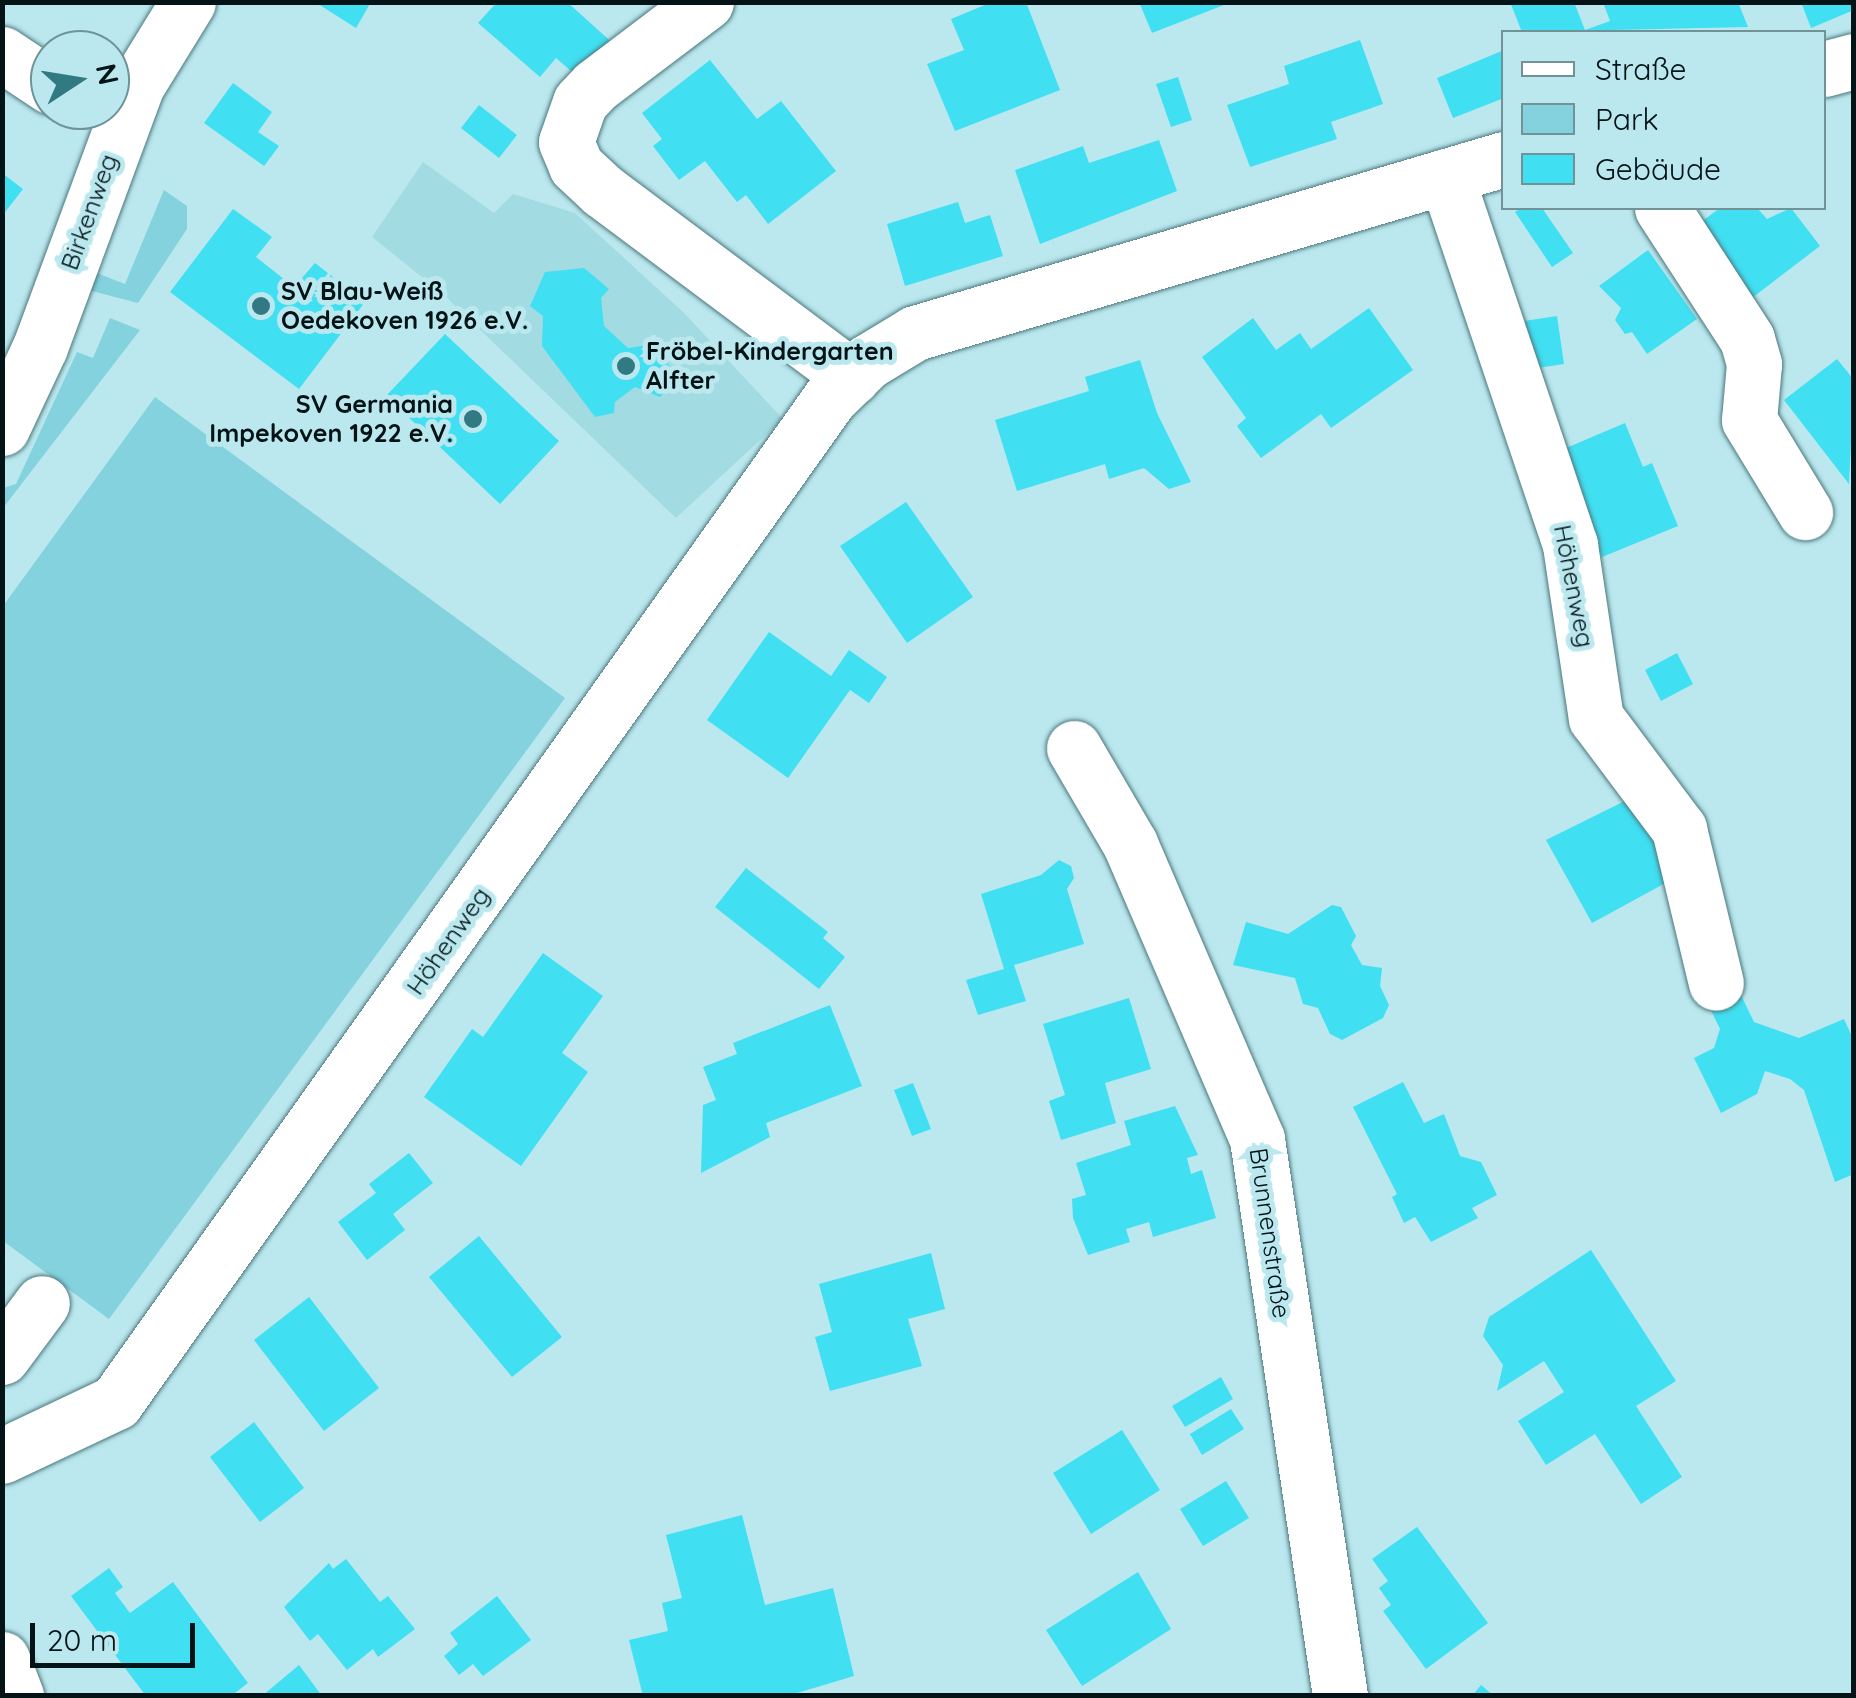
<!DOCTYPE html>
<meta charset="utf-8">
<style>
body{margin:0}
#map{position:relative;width:1856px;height:1698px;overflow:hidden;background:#bae8ee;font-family:Quicksand,sans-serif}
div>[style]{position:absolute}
.built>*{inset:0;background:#a3dbe2}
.green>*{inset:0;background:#83d2dd}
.building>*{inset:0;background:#41dff2}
.roads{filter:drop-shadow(0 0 2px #4b767c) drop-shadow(0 0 2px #4b767c)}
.minor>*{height:55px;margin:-27.5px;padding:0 27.5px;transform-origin:27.5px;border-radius:27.5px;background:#fff}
.dots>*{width:28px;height:28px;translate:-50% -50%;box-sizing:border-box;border:5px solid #bae8ee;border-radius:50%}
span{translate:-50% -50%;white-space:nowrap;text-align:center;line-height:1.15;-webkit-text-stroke:10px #bae8ee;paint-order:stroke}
.street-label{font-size:25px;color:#031316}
.poi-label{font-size:25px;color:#031316;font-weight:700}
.left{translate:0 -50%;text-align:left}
.right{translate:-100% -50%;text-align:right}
.frame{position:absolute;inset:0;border:5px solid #031316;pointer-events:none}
.legend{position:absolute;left:1501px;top:30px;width:325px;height:180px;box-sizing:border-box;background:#bae8ee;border:2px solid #719398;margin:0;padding:12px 18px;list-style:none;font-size:30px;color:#031316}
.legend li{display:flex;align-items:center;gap:20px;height:50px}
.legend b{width:50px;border:2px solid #719398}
.north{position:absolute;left:30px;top:30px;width:100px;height:100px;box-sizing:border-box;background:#bae8ee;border:2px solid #719398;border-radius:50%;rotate:78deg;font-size:28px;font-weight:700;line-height:40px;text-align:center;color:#031316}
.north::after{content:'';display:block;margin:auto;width:35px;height:45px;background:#327a83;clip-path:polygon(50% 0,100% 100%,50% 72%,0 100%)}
.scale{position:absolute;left:30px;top:1623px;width:165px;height:45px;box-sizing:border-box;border:5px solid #031316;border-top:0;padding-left:12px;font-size:30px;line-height:35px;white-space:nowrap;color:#031316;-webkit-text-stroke:8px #bae8ee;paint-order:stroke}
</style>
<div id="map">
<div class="built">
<i style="clip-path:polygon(423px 162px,494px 213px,513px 194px,575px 213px,684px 313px,783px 419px,676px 518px,442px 293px,372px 237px)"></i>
</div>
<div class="green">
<i style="clip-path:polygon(164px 190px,187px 206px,187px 229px,138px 303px,88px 290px,94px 272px,125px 284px)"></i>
<i style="clip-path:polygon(110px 318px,140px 330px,3px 508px,3px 488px,16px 484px,77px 352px,93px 358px)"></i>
<i style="clip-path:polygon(155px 397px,565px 698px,109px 1319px,3px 1241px,3px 606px)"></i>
</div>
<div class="building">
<i style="clip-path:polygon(315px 2px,371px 2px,356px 28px)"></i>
<i style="clip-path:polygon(497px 2px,567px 2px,617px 47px,578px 77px,556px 58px,540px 77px,478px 23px)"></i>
<i style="clip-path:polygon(992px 2px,1026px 2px,1060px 90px,955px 131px,927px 64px,964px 50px,951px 19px)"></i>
<i style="clip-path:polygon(1139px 2px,1229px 2px,1229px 3px,1152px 33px)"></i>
<i style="clip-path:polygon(1510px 2px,1574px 2px,1585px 30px,1610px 21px,1603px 2px,1738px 2px,1748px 27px,1522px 32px)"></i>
<i style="clip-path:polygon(1801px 2px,1854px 2px,1854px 10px,1811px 28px)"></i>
<i style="clip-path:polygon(1360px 40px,1383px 104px,1331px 122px,1337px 139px,1250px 167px,1227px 105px,1289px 84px,1284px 66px)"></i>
<i style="clip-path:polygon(1504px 50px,1504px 98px,1453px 118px,1437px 78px)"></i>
<i style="clip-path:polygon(710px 60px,757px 119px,781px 101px,836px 171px,768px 224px,746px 195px,737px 202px,705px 161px,679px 180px,653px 146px,662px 139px,642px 113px)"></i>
<i style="clip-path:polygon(1178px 77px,1192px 120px,1171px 127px,1156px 84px)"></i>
<i style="clip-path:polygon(233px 83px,272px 112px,258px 132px,279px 146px,264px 166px,204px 123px)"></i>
<i style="clip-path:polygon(479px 105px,517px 135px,499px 158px,461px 128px)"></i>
<i style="clip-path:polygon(1159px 140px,1177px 191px,1040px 244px,1015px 170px,1083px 146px,1089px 163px)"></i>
<i style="clip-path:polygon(2px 173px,23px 189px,2px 216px)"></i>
<i style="clip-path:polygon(958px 202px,965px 223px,990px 215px,1003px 256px,905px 286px,887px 224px)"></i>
<i style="clip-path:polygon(1521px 208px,1542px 208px,1573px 253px,1552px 267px,1515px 212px)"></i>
<i style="clip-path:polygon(1720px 208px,1757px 208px,1767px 219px,1791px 208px,1820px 246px,1752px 298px,1697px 225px)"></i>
<i style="clip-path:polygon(233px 209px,272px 237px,256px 257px,294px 287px,315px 263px,365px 302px,299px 389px,170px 292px)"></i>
<i style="clip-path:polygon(1648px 250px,1697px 319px,1647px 354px,1632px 332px,1625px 334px,1615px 320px,1621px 308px,1599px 286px)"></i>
<i style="clip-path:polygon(584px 268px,609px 289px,601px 298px,604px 326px,628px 348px,655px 344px,677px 377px,660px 397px,635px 387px,615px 402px,614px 413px,595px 417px,542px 346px,543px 316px,530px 306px,545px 272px)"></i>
<i style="clip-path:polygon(1369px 308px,1413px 370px,1331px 428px,1321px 414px,1261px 458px,1237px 426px,1246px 418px,1202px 357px,1253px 318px,1276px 350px,1300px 333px,1311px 349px)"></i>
<i style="clip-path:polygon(1557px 316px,1564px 364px,1517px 371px,1510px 323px)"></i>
<i style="clip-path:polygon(445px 334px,559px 441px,500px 504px,386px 396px)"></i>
<i style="clip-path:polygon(1837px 359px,1854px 380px,1849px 484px,1784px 400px)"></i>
<i style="clip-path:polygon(1140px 360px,1157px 413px,1191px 482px,1169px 489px,1144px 468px,1109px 479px,1105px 464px,1017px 491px,995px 420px,1089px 391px,1085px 377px)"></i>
<i style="clip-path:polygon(1625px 423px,1643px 467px,1652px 463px,1678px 526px,1602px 557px,1559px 451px)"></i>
<i style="clip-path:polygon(906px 502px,973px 597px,907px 643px,840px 546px)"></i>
<i style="clip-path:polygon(769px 632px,831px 676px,849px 650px,887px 677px,869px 703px,850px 690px,788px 778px,707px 720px)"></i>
<i style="clip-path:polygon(1677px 653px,1693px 684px,1661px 701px,1645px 670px)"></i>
<i style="clip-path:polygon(1641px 793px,1682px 874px,1592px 923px,1546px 840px)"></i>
<i style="clip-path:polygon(1059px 860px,1071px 866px,1074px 878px,1067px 889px,1084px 944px,1014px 965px,1026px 1001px,978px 1015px,966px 980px,1004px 969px,981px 894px,1041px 875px)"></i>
<i style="clip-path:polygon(746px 868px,828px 932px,823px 938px,845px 957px,819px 989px,715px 907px)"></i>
<i style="clip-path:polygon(1332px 905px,1341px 907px,1356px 936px,1351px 945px,1362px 965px,1382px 968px,1380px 986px,1389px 1005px,1383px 1018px,1342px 1040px,1330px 1034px,1318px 1008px,1303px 1004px,1295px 978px,1233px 965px,1246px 922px,1288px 934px)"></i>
<i style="clip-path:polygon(543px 953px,603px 996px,562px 1053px,588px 1072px,521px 1166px,424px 1097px,472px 1029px,483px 1037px)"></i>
<i style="clip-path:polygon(1738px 989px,1754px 1022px,1799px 1038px,1844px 1019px,1854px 1041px,1854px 1174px,1835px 1182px,1804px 1090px,1790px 1079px,1765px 1071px,1757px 1094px,1721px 1113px,1694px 1058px,1714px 1048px,1720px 1029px,1708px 1004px)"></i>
<i style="clip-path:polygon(1129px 998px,1151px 1069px,1105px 1083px,1116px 1123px,1061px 1140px,1049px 1101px,1065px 1095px,1043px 1024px)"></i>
<i style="clip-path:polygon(830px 1005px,862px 1086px,766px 1123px,770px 1137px,701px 1173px,703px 1105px,716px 1100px,703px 1067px,737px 1054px,733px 1043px)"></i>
<i style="clip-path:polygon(1403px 1082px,1424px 1123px,1444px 1114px,1460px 1156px,1481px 1162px,1497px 1195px,1472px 1208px,1478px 1218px,1431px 1242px,1415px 1217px,1404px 1223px,1392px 1197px,1397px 1194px,1353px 1107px)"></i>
<i style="clip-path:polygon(913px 1083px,931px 1129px,912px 1136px,894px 1090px)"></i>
<i style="clip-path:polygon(1175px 1106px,1198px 1155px,1187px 1158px,1191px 1174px,1202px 1170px,1216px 1218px,1153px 1237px,1149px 1222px,1126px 1229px,1130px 1242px,1088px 1255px,1073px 1218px,1072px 1199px,1086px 1195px,1076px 1163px,1131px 1145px,1124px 1121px)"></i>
<i style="clip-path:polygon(409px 1153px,433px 1183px,393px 1214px,405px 1230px,367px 1260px,338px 1222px,376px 1193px,369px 1184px)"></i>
<i style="clip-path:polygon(479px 1236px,562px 1337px,512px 1377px,429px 1277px)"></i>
<i style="clip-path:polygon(1591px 1250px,1676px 1381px,1636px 1406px,1682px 1477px,1641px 1504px,1595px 1434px,1546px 1465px,1518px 1421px,1564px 1392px,1544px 1361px,1497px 1391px,1503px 1365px,1483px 1336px,1489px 1317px)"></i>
<i style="clip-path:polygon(931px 1253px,945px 1309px,908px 1319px,922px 1366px,830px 1391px,815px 1337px,832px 1332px,819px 1284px)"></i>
<i style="clip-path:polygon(309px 1297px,379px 1388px,324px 1431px,254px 1340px)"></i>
<i style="clip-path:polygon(1221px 1377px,1233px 1399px,1185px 1427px,1172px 1406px)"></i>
<i style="clip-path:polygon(1231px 1409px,1244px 1429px,1202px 1455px,1190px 1434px)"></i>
<i style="clip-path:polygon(254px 1422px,304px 1488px,260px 1522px,210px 1457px)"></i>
<i style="clip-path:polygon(1122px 1430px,1160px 1490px,1091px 1534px,1053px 1473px)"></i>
<i style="clip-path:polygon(1226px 1481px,1249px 1518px,1203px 1546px,1180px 1509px)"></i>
<i style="clip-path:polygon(742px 1515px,765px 1605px,833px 1588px,854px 1676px,787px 1696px,643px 1696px,629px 1640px,668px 1631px,662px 1603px,682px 1598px,666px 1535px)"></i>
<i style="clip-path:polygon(1417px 1527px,1488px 1623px,1426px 1669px,1383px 1611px,1391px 1605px,1379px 1588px,1388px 1581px,1372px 1559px)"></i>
<i style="clip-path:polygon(346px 1559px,380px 1602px,388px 1596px,415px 1629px,378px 1657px,373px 1649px,347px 1670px,318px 1634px,310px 1641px,284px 1607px,329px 1563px,333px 1569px)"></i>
<i style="clip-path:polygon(109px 1568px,123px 1587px,115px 1593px,130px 1613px,173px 1582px,248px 1683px,231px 1696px,146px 1696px,71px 1596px)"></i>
<i style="clip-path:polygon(1138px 1572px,1171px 1629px,1082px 1686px,1046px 1630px)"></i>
<i style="clip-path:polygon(497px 1596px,531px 1640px,483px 1676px,473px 1664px,459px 1675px,444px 1656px,458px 1644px,450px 1633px)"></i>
<i style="clip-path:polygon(299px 1665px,322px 1696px,262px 1696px)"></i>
<i style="clip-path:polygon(1481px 1685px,1494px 1696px,1472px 1696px)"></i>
</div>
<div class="roads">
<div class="minor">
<i style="left:706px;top:2px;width:139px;rotate:142.9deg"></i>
<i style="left:595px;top:86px;width:22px;rotate:133deg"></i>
<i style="left:580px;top:102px;width:42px;rotate:109.3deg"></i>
<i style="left:566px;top:142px;width:26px;rotate:67deg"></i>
<i style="left:576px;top:166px;width:37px;rotate:43deg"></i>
<i style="left:603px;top:191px;width:311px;rotate:36.8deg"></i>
<i style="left:2px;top:54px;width:58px;rotate:33.7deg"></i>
<i style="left:1824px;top:69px;width:31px;rotate:-15deg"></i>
<i style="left:1446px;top:176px;width:389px;rotate:71.4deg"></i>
<i style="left:1570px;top:545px;width:175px;rotate:81.5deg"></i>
<i style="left:1596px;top:718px;width:139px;rotate:53.2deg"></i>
<i style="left:1679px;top:829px;width:158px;rotate:76.5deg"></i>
<i style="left:1662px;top:208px;width:156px;rotate:57deg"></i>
<i style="left:1747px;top:339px;width:26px;rotate:74deg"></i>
<i style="left:1754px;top:364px;width:56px;rotate:95.1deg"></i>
<i style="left:1749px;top:420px;width:108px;rotate:58.7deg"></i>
<i style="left:2px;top:428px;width:89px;rotate:-64.9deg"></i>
<i style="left:40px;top:347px;width:279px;rotate:-69.7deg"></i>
<i style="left:137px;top:85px;width:97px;rotate:-58.4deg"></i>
<i style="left:1074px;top:748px;width:111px;rotate:59.7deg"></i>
<i style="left:1130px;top:844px;width:321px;rotate:66.7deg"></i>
<i style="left:1257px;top:1139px;width:563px;rotate:81.52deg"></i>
<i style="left:2px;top:1357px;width:67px;rotate:-53.5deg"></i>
<i style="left:2px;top:1456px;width:126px;rotate:-25.3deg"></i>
<i style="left:116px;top:1402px;width:1232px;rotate:-54.58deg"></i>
<i style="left:830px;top:398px;width:52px;rotate:-44.2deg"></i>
<i style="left:867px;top:362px;width:56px;rotate:-31.1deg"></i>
<i style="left:915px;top:333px;width:614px;rotate:-16.46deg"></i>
<i style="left:2px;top:1659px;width:40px;rotate:69deg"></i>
</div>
</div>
<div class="dots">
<i style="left:261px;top:306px;background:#327a83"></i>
<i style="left:626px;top:366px;background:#327a83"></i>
<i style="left:473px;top:419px;background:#327a83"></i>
</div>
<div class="street-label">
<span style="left:89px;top:212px;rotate:-70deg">Birkenweg</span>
<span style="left:1574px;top:586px;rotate:79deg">Höhenweg</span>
<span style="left:448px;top:941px;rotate:-55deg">Höhenweg</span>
<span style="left:1270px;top:1233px;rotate:82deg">Brunnenstraße</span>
</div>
<div class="poi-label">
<span class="left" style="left:281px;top:306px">SV Blau-Weiß<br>Oedekoven 1926 e.V.</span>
<span class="left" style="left:646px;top:366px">Fröbel-Kindergarten<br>Alfter</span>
<span class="right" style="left:453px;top:419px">SV Germania<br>Impekoven 1922 e.V.</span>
</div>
<div class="frame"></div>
<ul class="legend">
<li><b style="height:12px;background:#fff"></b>Straße</li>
<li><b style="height:28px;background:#83d2dd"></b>Park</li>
<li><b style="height:28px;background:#41dff2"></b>Gebäude</li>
</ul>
<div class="north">N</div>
<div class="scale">20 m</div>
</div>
